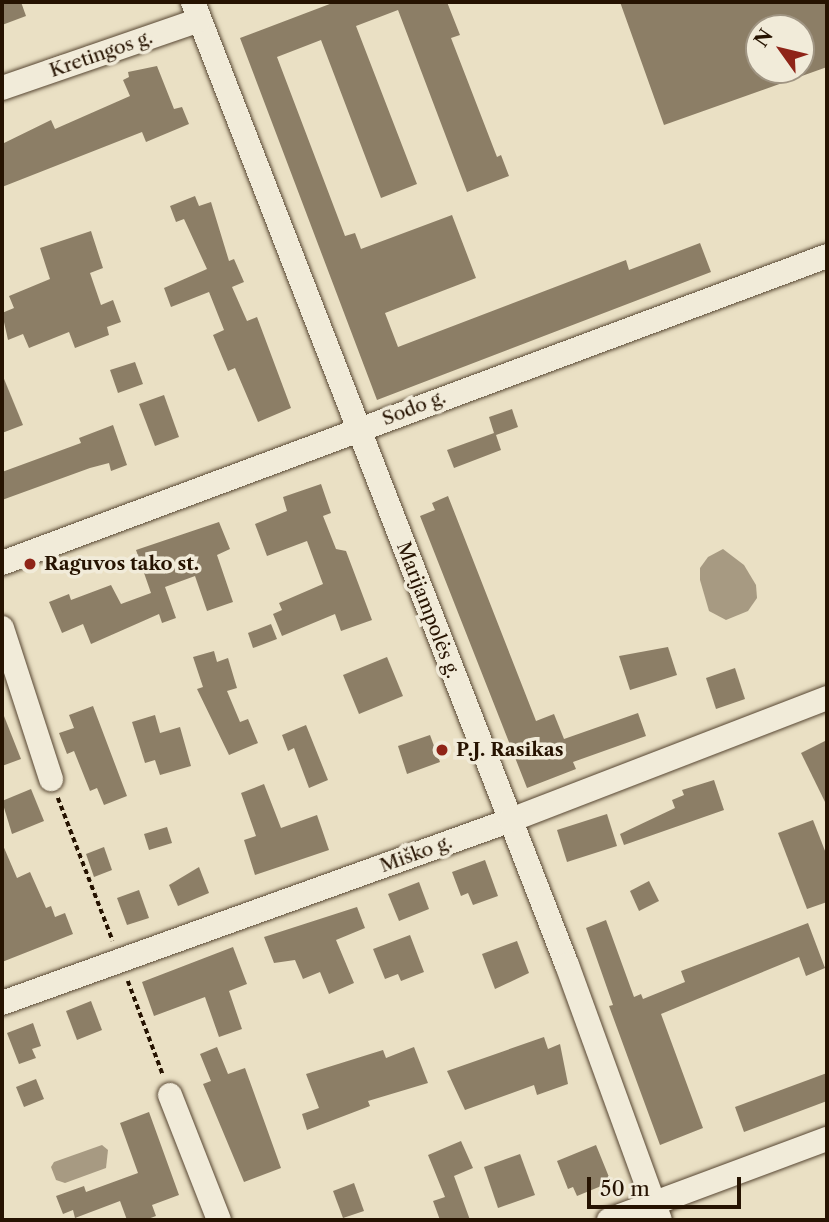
<!DOCTYPE html>
<meta charset="utf-8">
<style>
body{margin:0}
#map{position:relative;width:829px;height:1222px;overflow:hidden;background:#eae0c4;font-family:"Libre Caslon Text",serif}
div>[style]{position:absolute}
.water>*{inset:0;background:#a79a82}
.building>*{inset:0;background:#8c7e66}
.path>*{height:3.5px;margin-top:-1.75px;transform-origin:0;background:repeating-linear-gradient(90deg,#261301 0 5px,transparent 0 8.5px)}
.roads{filter:drop-shadow(0 0 2px #574632) drop-shadow(0 0 2px #574632)}
.minor>*{height:24px;margin:-12px;padding:0 12px;transform-origin:12px;border-radius:12px;background:#f1ebd9}
.dots>*{width:19px;height:19px;translate:-50% -50%;box-sizing:border-box;border:4px solid #f1ebd9;border-radius:50%}
span{translate:-50% -50%;white-space:nowrap;text-align:center;line-height:1.15;-webkit-text-stroke:7px #f1ebd9;paint-order:stroke}
.street-label{font-size:19px;color:#261301}
.poi-label{font-size:19px;color:#261301;font-weight:700}
.left{translate:0 -50%;text-align:left}
.frame{position:absolute;inset:0;border:4px solid #261301;pointer-events:none}
.north{position:absolute;left:745px;top:14px;width:70px;height:70px;box-sizing:border-box;background:#f1ebd9;border:2px solid #a09583;border-radius:50%;rotate:304deg;font-size:19px;font-weight:700;line-height:28px;text-align:center;color:#261301}
.north::after{content:'';display:block;margin:auto;width:24px;height:32px;background:#8f2418;clip-path:polygon(50% 0,100% 100%,50% 72%,0 100%)}
.scale{position:absolute;left:587px;top:1177px;width:154px;height:32px;box-sizing:border-box;border:4px solid #261301;border-top:0;padding-left:9px;font-size:21px;line-height:24px;white-space:nowrap;color:#261301;-webkit-text-stroke:5px #f1ebd9;paint-order:stroke}
</style>
<div id="map">
<div class="water">
<i style="clip-path:polygon(723px 549px,744px 565px,756px 585px,757px 598px,748px 611px,726px 620px,709px 611px,700px 580px,700px 568px,708px 557px)"></i>
<i style="clip-path:polygon(102px 1145px,108px 1150px,106px 1168px,65px 1183px,56px 1180px,51px 1167px,54px 1162px)"></i>
</div>
<div class="building">
<i style="clip-path:polygon(2px 2px,21px 2px,26px 16px,2px 25px)"></i>
<i style="clip-path:polygon(335px 2px,447px 2px,460px 35px,451px 38px,497px 157px,501px 155px,509px 176px,467px 192px,398px 10px,356px 26px,417px 184px,381px 198px,321px 40px,277px 57px,345px 236px,355px 233px,361px 249px,452px 215px,476px 278px,385px 313px,398px 347px,626px 260px,629px 270px,700px 243px,711px 272px,377px 400px,240px 38px)"></i>
<i style="clip-path:polygon(evenodd,620px 2px,827px 2px,827px 67px,664px 125px,620px 2px,759px 28px,801px 28px,801px 70px,759px 70px,759px 28px)"></i>
<i style="clip-path:polygon(157px 66px,174px 109px,182px 107px,189px 124px,146px 142px,142px 132px,2px 187px,2px 144px,51px 120px,55px 129px,130px 96px,123px 80px,129px 77px,128px 72px)"></i>
<i style="clip-path:polygon(195px 196px,199px 206px,211px 202px,229px 261px,234px 259px,244px 282px,232px 287px,247px 321px,257px 317px,291px 408px,258px 422px,235px 368px,228px 371px,213px 335px,224px 330px,209px 292px,171px 307px,164px 288px,207px 269px,184px 219px,176px 222px,170px 206px)"></i>
<i style="clip-path:polygon(91px 231px,103px 268px,90px 273px,101px 305px,113px 300px,121px 322px,107px 327px,109px 335px,75px 348px,69px 332px,29px 348px,23px 334px,8px 340px,2px 313px,14px 308px,9px 296px,50px 279px,40px 248px)"></i>
<i style="clip-path:polygon(135px 362px,143px 384px,118px 393px,110px 370px)"></i>
<i style="clip-path:polygon(2px 374px,23px 425px,2px 433px)"></i>
<i style="clip-path:polygon(164px 395px,179px 437px,155px 446px,139px 404px)"></i>
<i style="clip-path:polygon(512px 409px,518px 427px,496px 435px,501px 450px,454px 468px,447px 450px,494px 433px,489px 417px)"></i>
<i style="clip-path:polygon(113px 425px,127px 465px,111px 471px,109px 463px,90px 468px,2px 500px,2px 472px,81px 443px,79px 438px)"></i>
<i style="clip-path:polygon(321px 484px,331px 513px,323px 516px,336px 549px,346px 551px,372px 620px,341px 631px,335px 614px,282px 636px,273px 614px,282px 610px,279px 603px,323px 584px,307px 541px,267px 556px,255px 524px,287px 511px,283px 497px)"></i>
<i style="clip-path:polygon(448px 496px,536px 721px,554px 714px,564px 739px,638px 713px,646px 736px,573px 762px,576px 769px,527px 788px,420px 516px,435px 510px,432px 503px)"></i>
<i style="clip-path:polygon(219px 522px,230px 549px,217px 555px,233px 602px,207px 611px,195px 576px,165px 587px,176px 618px,162px 623px,159px 614px,91px 644px,83px 624px,62px 633px,49px 602px,69px 594px,71px 600px,111px 585px,121px 604px,151px 593px,136px 550px)"></i>
<i style="clip-path:polygon(271px 624px,277px 639px,253px 648px,248px 633px)"></i>
<i style="clip-path:polygon(668px 647px,677px 675px,630px 690px,619px 656px)"></i>
<i style="clip-path:polygon(214px 651px,217px 662px,228px 658px,237px 688px,227px 691px,240px 722px,248px 719px,258px 743px,229px 755px,197px 689px,203px 687px,193px 657px)"></i>
<i style="clip-path:polygon(387px 657px,403px 696px,359px 714px,343px 675px)"></i>
<i style="clip-path:polygon(735px 668px,745px 699px,716px 709px,706px 678px)"></i>
<i style="clip-path:polygon(93px 706px,127px 796px,104px 805px,97px 788px,90px 791px,74px 751px,67px 754px,59px 733px,74px 728px,69px 715px)"></i>
<i style="clip-path:polygon(2px 711px,21px 759px,2px 766px)"></i>
<i style="clip-path:polygon(155px 715px,160px 733px,180px 727px,191px 766px,160px 775px,155px 760px,145px 763px,132px 722px)"></i>
<i style="clip-path:polygon(306px 725px,328px 780px,309px 788px,294px 748px,288px 751px,282px 735px)"></i>
<i style="clip-path:polygon(430px 735px,440px 762px,407px 774px,398px 746px)"></i>
<i style="clip-path:polygon(827px 740px,827px 806px,801px 753px)"></i>
<i style="clip-path:polygon(714px 780px,724px 810px,624px 845px,620px 834px,675px 808px,672px 800px,684px 795px,682px 790px)"></i>
<i style="clip-path:polygon(264px 784px,281px 828px,317px 815px,329px 850px,255px 875px,244px 840px,256px 836px,241px 793px)"></i>
<i style="clip-path:polygon(31px 789px,44px 821px,12px 834px,2px 801px)"></i>
<i style="clip-path:polygon(607px 814px,617px 846px,567px 862px,557px 830px)"></i>
<i style="clip-path:polygon(813px 820px,827px 856px,827px 902px,807px 909px,778px 833px)"></i>
<i style="clip-path:polygon(167px 827px,172px 843px,149px 850px,144px 834px)"></i>
<i style="clip-path:polygon(2px 843px,17px 878px,30px 872px,46px 908px,51px 906px,55px 917px,65px 913px,73px 934px,2px 962px)"></i>
<i style="clip-path:polygon(104px 847px,112px 870px,94px 877px,86px 854px)"></i>
<i style="clip-path:polygon(485px 860px,498px 896px,473px 905px,468px 893px,461px 896px,452px 872px)"></i>
<i style="clip-path:polygon(199px 867px,209px 893px,178px 906px,169px 885px)"></i>
<i style="clip-path:polygon(649px 881px,659px 901px,639px 911px,630px 891px)"></i>
<i style="clip-path:polygon(419px 882px,429px 909px,399px 921px,388px 894px)"></i>
<i style="clip-path:polygon(139px 890px,149px 918px,127px 925px,117px 898px)"></i>
<i style="clip-path:polygon(357px 907px,365px 928px,336px 940px,354px 983px,329px 994px,320px 972px,303px 979px,295px 960px,274px 963px,264px 937px)"></i>
<i style="clip-path:polygon(606px 920px,634px 997px,641px 994px,643px 999px,685px 982px,681px 971px,808px 923px,825px 968px,806px 976px,799px 957px,661px 1014px,703px 1128px,660px 1145px,609px 1006px,613px 1005px,586px 928px)"></i>
<i style="clip-path:polygon(410px 935px,424px 972px,401px 981px,398px 974px,385px 979px,373px 949px)"></i>
<i style="clip-path:polygon(517px 941px,529px 973px,495px 989px,482px 954px)"></i>
<i style="clip-path:polygon(233px 947px,247px 984px,229px 991px,242px 1029px,219px 1037px,205px 997px,154px 1016px,142px 982px)"></i>
<i style="clip-path:polygon(91px 1001px,102px 1030px,77px 1040px,66px 1011px)"></i>
<i style="clip-path:polygon(33px 1023px,41px 1046px,32px 1049px,36px 1058px,19px 1064px,7px 1033px)"></i>
<i style="clip-path:polygon(544px 1037px,548px 1049px,560px 1044px,568px 1084px,537px 1095px,534px 1085px,465px 1110px,447px 1071px)"></i>
<i style="clip-path:polygon(217px 1047px,228px 1074px,245px 1068px,281px 1168px,244px 1182px,203px 1084px,211px 1081px,200px 1054px)"></i>
<i style="clip-path:polygon(414px 1047px,428px 1083px,368px 1101px,370px 1106px,307px 1130px,302px 1114px,319px 1108px,306px 1074px,383px 1050px,386px 1058px)"></i>
<i style="clip-path:polygon(827px 1073px,827px 1101px,744px 1132px,735px 1107px)"></i>
<i style="clip-path:polygon(36px 1079px,44px 1099px,24px 1107px,16px 1087px)"></i>
<i style="clip-path:polygon(149px 1112px,179px 1195px,152px 1205px,156px 1216px,145px 1220px,127px 1220px,120px 1201px,75px 1218px,73px 1210px,63px 1214px,56px 1196px,84px 1186px,86px 1192px,138px 1173px,120px 1123px)"></i>
<i style="clip-path:polygon(461px 1141px,473px 1168px,454px 1176px,470px 1220px,440px 1220px,433px 1201px,445px 1197px,428px 1155px)"></i>
<i style="clip-path:polygon(596px 1145px,611px 1182px,577px 1196px,573px 1187px,568px 1189px,557px 1161px)"></i>
<i style="clip-path:polygon(520px 1154px,535px 1195px,498px 1208px,484px 1167px)"></i>
<i style="clip-path:polygon(354px 1183px,364px 1211px,343px 1218px,333px 1191px)"></i>
</div>
<div class="path">
<i style="left:58px;top:798px;width:153px;rotate:69deg"></i>
<i style="left:128px;top:981px;width:100px;rotate:69.6deg"></i>
</div>
<div class="roads">
<div class="minor">
<i style="left:193px;top:2px;width:1033px;rotate:68.78deg"></i>
<i style="left:567px;top:965px;width:271px;rotate:70deg"></i>
<i style="left:2px;top:88px;width:208px;rotate:-19deg"></i>
<i style="left:2px;top:563px;width:880px;rotate:-20.41deg"></i>
<i style="left:2px;top:628px;width:159px;rotate:72deg"></i>
<i style="left:2px;top:1003px;width:541px;rotate:-19.77deg"></i>
<i style="left:511px;top:820px;width:339px;rotate:-21.1deg"></i>
<i style="left:170px;top:1095px;width:134px;rotate:68.6deg"></i>
<i style="left:609px;top:1220px;width:233px;rotate:-20.4deg"></i>
</div>
</div>
<div class="dots">
<i style="left:30px;top:564px;background:#8f2418"></i>
<i style="left:442px;top:750px;background:#8f2418"></i>
</div>
<div class="street-label">
<span style="left:101px;top:54px;rotate:-19deg">Kretingos g.</span>
<span style="left:414px;top:408px;rotate:-21deg">Sodo g.</span>
<span style="left:428px;top:610px;rotate:69deg">Marijampolės g.</span>
<span style="left:416px;top:854px;rotate:-20deg">Miško g.</span>
</div>
<div class="poi-label">
<span class="left" style="left:44px;top:564px">Raguvos tako st.</span>
<span class="left" style="left:456px;top:750px">P.J. Rasikas</span>
</div>
<div class="frame"></div>
<div class="north">N</div>
<div class="scale">50 m</div>
</div>
